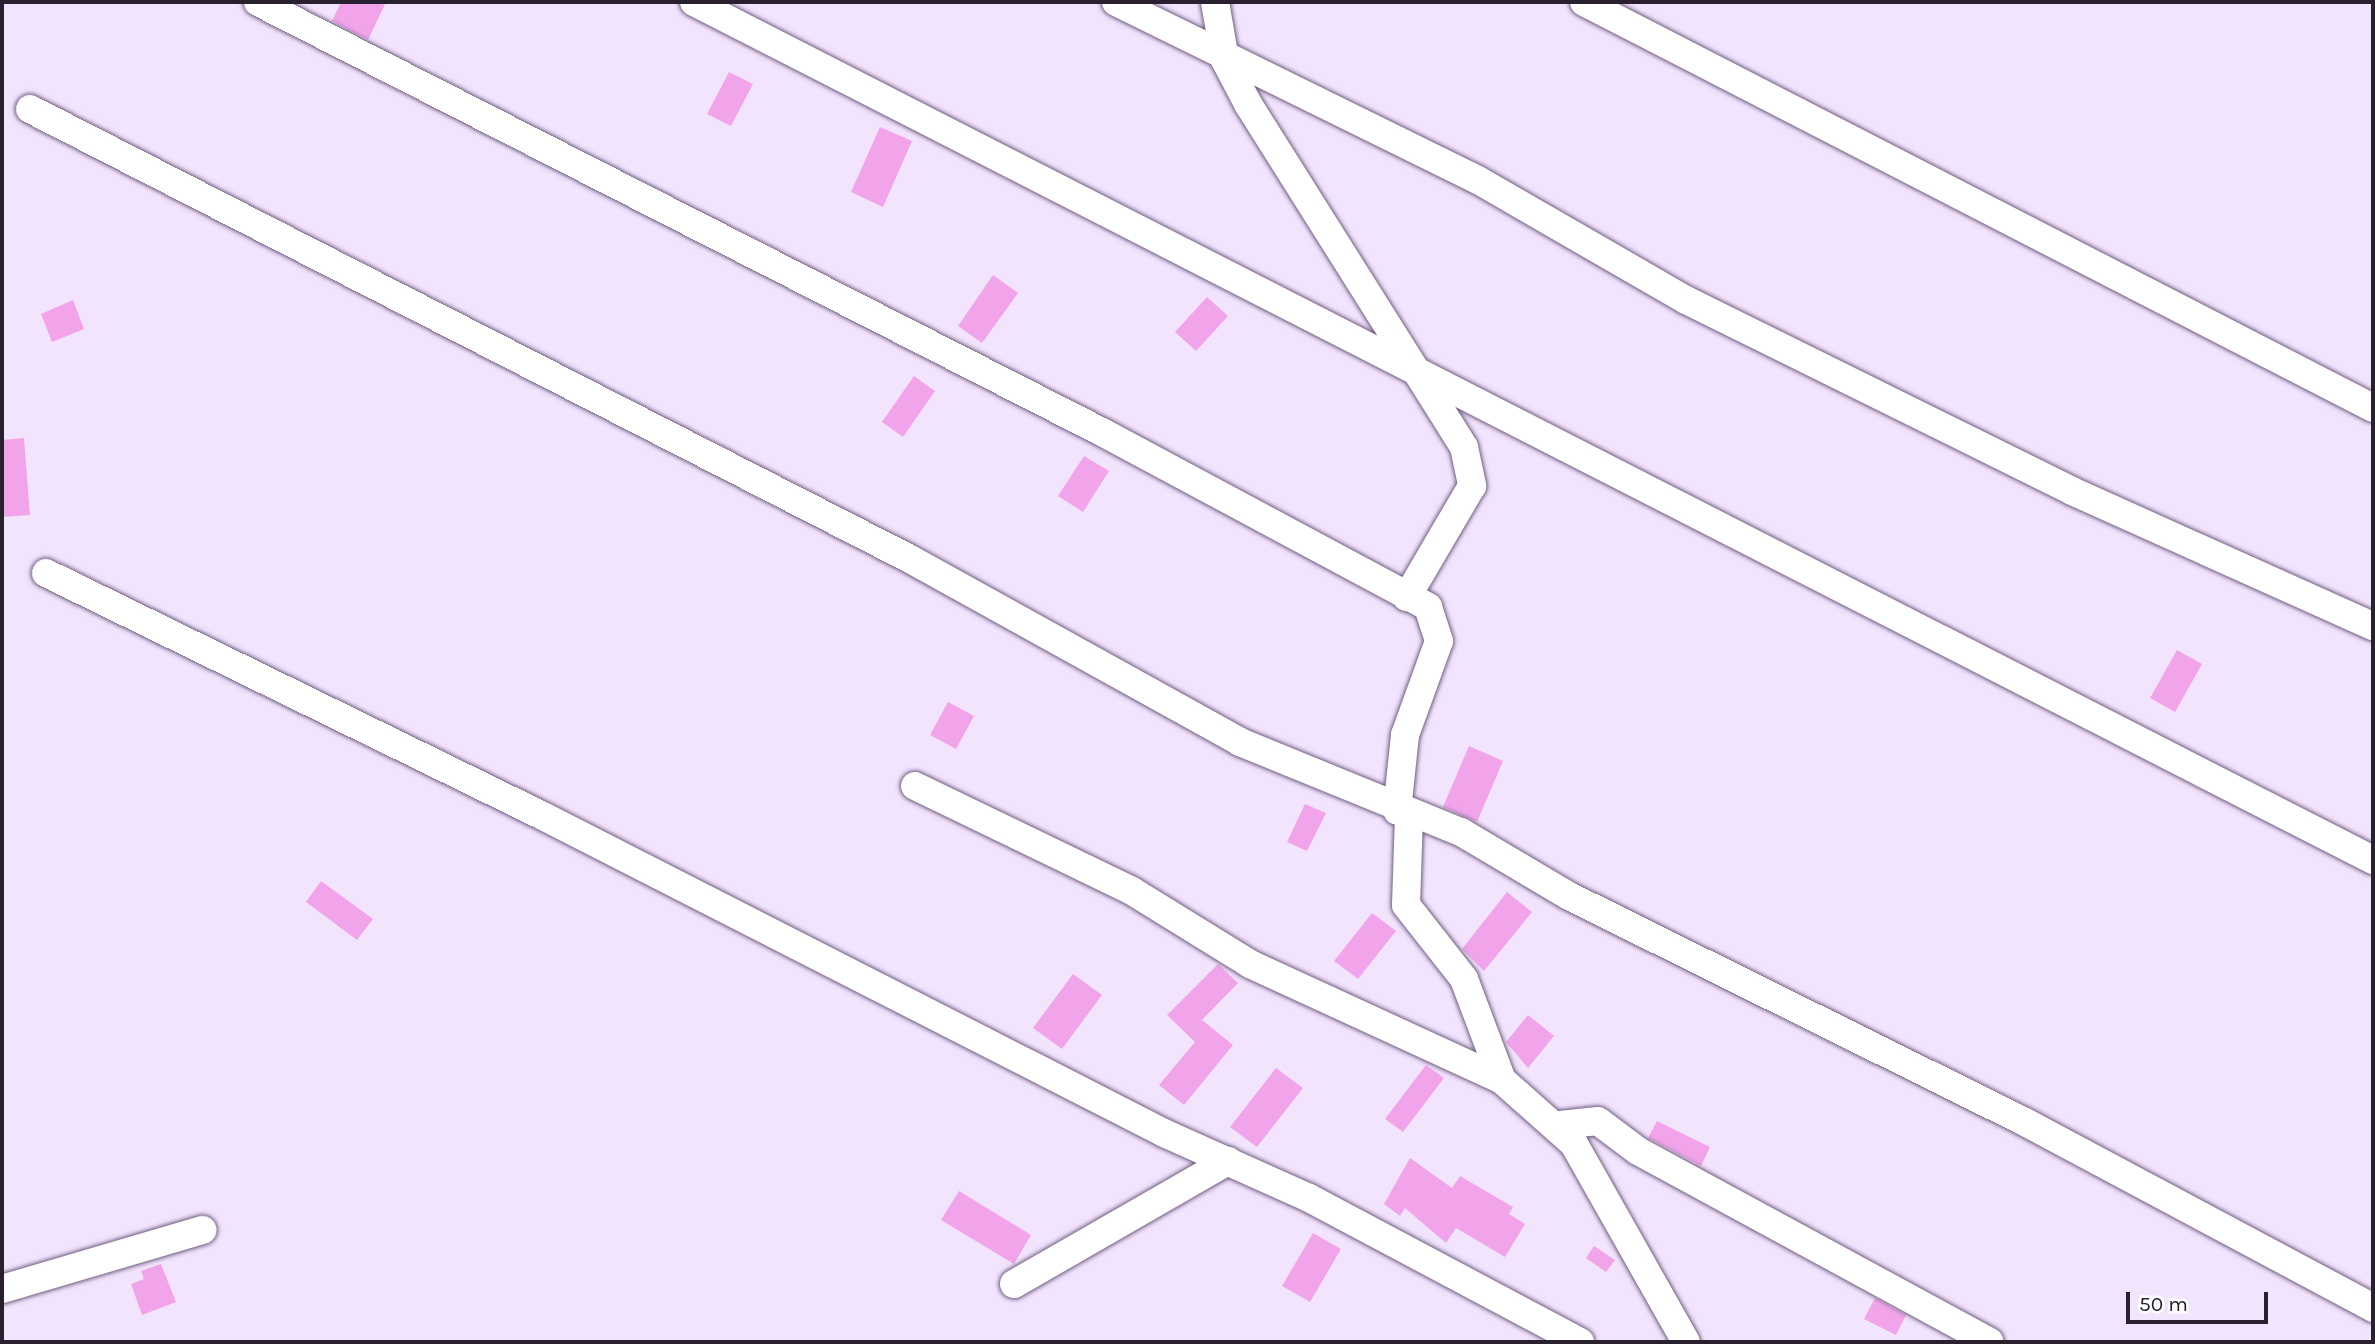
<!DOCTYPE html>
<style>
body{margin:0}
#map{position:relative;width:2375px;height:1344px;overflow:hidden;background:#f2e4fd;font-family:Karla,sans-serif}
div>[style]{position:absolute}
.building>*{inset:0;background:#f1a4ea}
.roads{filter:drop-shadow(0 0 2px #715d81) drop-shadow(0 0 2px #715d81)}
.minor>*{height:28px;margin:-14px;padding:0 14px;transform-origin:14px;border-radius:14px;background:#fff}
span{translate:-50% -50%;white-space:nowrap;text-align:center;line-height:1.15;-webkit-text-stroke:6px #fff;paint-order:stroke}
.frame{position:absolute;inset:0;border:4px solid #28202f;pointer-events:none}
.scale{position:absolute;left:2126px;top:1292px;width:142px;height:32px;box-sizing:border-box;border:4px solid #28202f;border-top:0;padding-left:9px;font-size:21px;line-height:24px;white-space:nowrap;color:#28202f;-webkit-text-stroke:5px #fff;paint-order:stroke}
</style>
<div id="map">
<div class="building">
<i style="clip-path:polygon(341px 2px,386px 2px,368px 40px,332px 21px)"></i>
<i style="clip-path:polygon(729px 72px,753px 84px,731px 126px,707px 114px)"></i>
<i style="clip-path:polygon(880px 127px,912px 141px,883px 207px,851px 192px)"></i>
<i style="clip-path:polygon(993px 275px,1018px 293px,982px 343px,958px 326px)"></i>
<i style="clip-path:polygon(1207px 297px,1228px 316px,1196px 351px,1175px 332px)"></i>
<i style="clip-path:polygon(73px 300px,84px 329px,52px 342px,41px 314px)"></i>
<i style="clip-path:polygon(914px 376px,935px 391px,903px 437px,882px 422px)"></i>
<i style="clip-path:polygon(24px 438px,30px 515px,2px 517px,2px 440px)"></i>
<i style="clip-path:polygon(1084px 456px,1109px 471px,1083px 512px,1058px 496px)"></i>
<i style="clip-path:polygon(2177px 650px,2202px 664px,2175px 712px,2150px 698px)"></i>
<i style="clip-path:polygon(948px 702px,974px 716px,956px 749px,930px 735px)"></i>
<i style="clip-path:polygon(1469px 746px,1503px 761px,1477px 822px,1443px 807px)"></i>
<i style="clip-path:polygon(1305px 804px,1326px 813px,1307px 851px,1287px 842px)"></i>
<i style="clip-path:polygon(321px 881px,373px 919px,357px 940px,306px 902px)"></i>
<i style="clip-path:polygon(1507px 892px,1532px 912px,1484px 971px,1462px 949px)"></i>
<i style="clip-path:polygon(1372px 913px,1396px 931px,1358px 979px,1334px 961px)"></i>
<i style="clip-path:polygon(1218px 964px,1238px 983px,1202px 1020px,1233px 1045px,1184px 1105px,1159px 1085px,1195px 1042px,1167px 1015px)"></i>
<i style="clip-path:polygon(1073px 974px,1102px 995px,1062px 1049px,1033px 1028px)"></i>
<i style="clip-path:polygon(1528px 1015px,1554px 1036px,1528px 1068px,1506px 1042px)"></i>
<i style="clip-path:polygon(1426px 1065px,1444px 1078px,1403px 1132px,1385px 1119px)"></i>
<i style="clip-path:polygon(1276px 1068px,1303px 1088px,1257px 1147px,1230px 1127px)"></i>
<i style="clip-path:polygon(1657px 1121px,1710px 1147px,1701px 1166px,1648px 1138px)"></i>
<i style="clip-path:polygon(1410px 1158px,1452px 1188px,1460px 1176px,1513px 1207px,1509px 1214px,1525px 1224px,1505px 1257px,1456px 1228px,1446px 1243px,1405px 1208px,1400px 1216px,1384px 1204px)"></i>
<i style="clip-path:polygon(959px 1191px,1031px 1235px,1014px 1264px,941px 1220px)"></i>
<i style="clip-path:polygon(1313px 1233px,1341px 1249px,1310px 1302px,1282px 1286px)"></i>
<i style="clip-path:polygon(1594px 1246px,1615px 1260px,1606px 1272px,1586px 1258px)"></i>
<i style="clip-path:polygon(161px 1264px,176px 1302px,142px 1315px,131px 1284px,144px 1279px,141px 1271px)"></i>
<i style="clip-path:polygon(1875px 1298px,1906px 1315px,1896px 1335px,1864px 1319px)"></i>
</div>
<div class="roads">
<div class="minor">
<i style="left:258px;top:2px;width:947px;rotate:27deg"></i>
<i style="left:1102px;top:432px;width:370px;rotate:28.2deg"></i>
<i style="left:1428px;top:607px;width:36px;rotate:72deg"></i>
<i style="left:1439px;top:641px;width:100px;rotate:109.9deg"></i>
<i style="left:1405px;top:735px;width:76px;rotate:96deg"></i>
<i style="left:694px;top:2px;width:1886px;rotate:27.07deg"></i>
<i style="left:1116px;top:2px;width:403px;rotate:26.2deg"></i>
<i style="left:1478px;top:180px;width:240px;rotate:30deg"></i>
<i style="left:1686px;top:300px;width:431px;rotate:26.3deg"></i>
<i style="left:2072px;top:491px;width:330px;rotate:24.2deg"></i>
<i style="left:1215px;top:2px;width:59px;rotate:80.2deg"></i>
<i style="left:1225px;top:60px;width:50px;rotate:62.4deg"></i>
<i style="left:1248px;top:104px;width:405px;rotate:57.8deg"></i>
<i style="left:1464px;top:447px;width:40px;rotate:78deg"></i>
<i style="left:1472px;top:486px;width:129px;rotate:120.4deg"></i>
<i style="left:1584px;top:2px;width:887px;rotate:27.23deg"></i>
<i style="left:30px;top:109px;width:991px;rotate:27.08deg"></i>
<i style="left:912px;top:560px;width:375px;rotate:29deg"></i>
<i style="left:1240px;top:742px;width:239px;rotate:22.2deg"></i>
<i style="left:1461px;top:832px;width:126px;rotate:30.7deg"></i>
<i style="left:1569px;top:896px;width:509px;rotate:26.36deg"></i>
<i style="left:2025px;top:1122px;width:395px;rotate:28.1deg"></i>
<i style="left:46px;top:573px;width:553px;rotate:26.06deg"></i>
<i style="left:543px;top:816px;width:697px;rotate:27.04deg"></i>
<i style="left:1164px;top:1133px;width:159px;rotate:24.1deg"></i>
<i style="left:1309px;top:1198px;width:307px;rotate:28deg"></i>
<i style="left:915px;top:786px;width:241px;rotate:25.8deg"></i>
<i style="left:1132px;top:891px;width:139px;rotate:31.7deg"></i>
<i style="left:1250px;top:964px;width:277px;rotate:24.7deg"></i>
<i style="left:1409px;top:815px;width:90px;rotate:91.9deg"></i>
<i style="left:1406px;top:905px;width:94px;rotate:51.9deg"></i>
<i style="left:1464px;top:979px;width:108px;rotate:69.4deg"></i>
<i style="left:1502px;top:1080px;width:96px;rotate:41.6deg"></i>
<i style="left:1574px;top:1144px;width:227px;rotate:60.5deg"></i>
<i style="left:1560px;top:1125px;width:38px;rotate:-6deg"></i>
<i style="left:1598px;top:1121px;width:50px;rotate:36.9deg"></i>
<i style="left:1638px;top:1151px;width:400px;rotate:28.5deg"></i>
<i style="left:1014px;top:1284px;width:247px;rotate:-29.9deg"></i>
<i style="left:2px;top:1289px;width:209px;rotate:-16.4deg"></i>
</div>
</div>
<div class="frame"></div>
<div class="scale">50 m</div>
</div>
